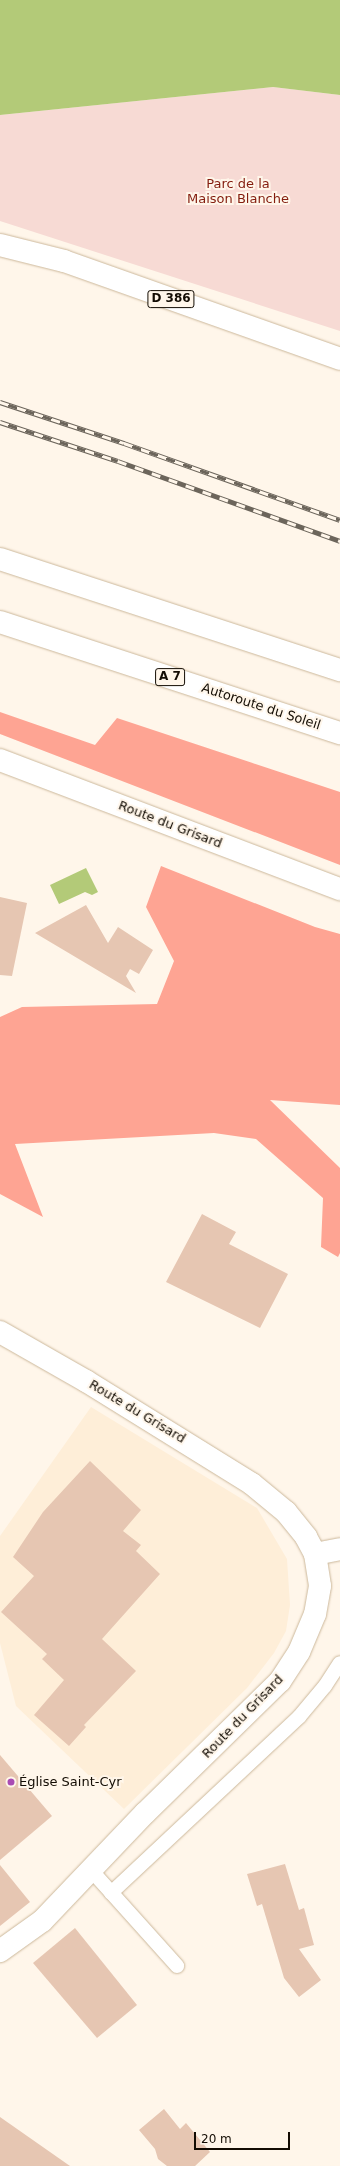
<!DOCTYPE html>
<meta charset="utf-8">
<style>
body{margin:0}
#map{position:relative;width:340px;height:2166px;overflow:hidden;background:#fff6ea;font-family:"DejaVu Sans",sans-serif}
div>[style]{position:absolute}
.built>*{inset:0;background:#feeed8}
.green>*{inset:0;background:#f7dad4}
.forest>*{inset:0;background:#fea493}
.water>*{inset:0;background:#b3ca78}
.building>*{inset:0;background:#e6c6b2}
.roads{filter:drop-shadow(0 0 1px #ccb89b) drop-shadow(0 0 1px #ccb89b)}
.lane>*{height:14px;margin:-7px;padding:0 7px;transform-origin:7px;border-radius:7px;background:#fff}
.street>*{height:22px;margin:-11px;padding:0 11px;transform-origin:11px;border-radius:11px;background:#fff}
.secondary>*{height:22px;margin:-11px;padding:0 11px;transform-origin:11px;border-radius:11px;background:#fff}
.primary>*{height:22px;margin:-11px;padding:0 11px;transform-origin:11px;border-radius:11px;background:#fff}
.highway>*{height:22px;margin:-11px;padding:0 11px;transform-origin:11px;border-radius:11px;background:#fff}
.rail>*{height:4.5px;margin-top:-2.25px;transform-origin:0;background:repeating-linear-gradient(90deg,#fff6ea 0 9px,#6c655b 0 18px);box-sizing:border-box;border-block:1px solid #6c655b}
.dots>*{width:11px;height:11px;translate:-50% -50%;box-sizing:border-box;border:2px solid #fff6ea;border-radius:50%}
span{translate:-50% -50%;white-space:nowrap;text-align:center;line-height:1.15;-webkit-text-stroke:4px #fff6ea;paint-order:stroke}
.shield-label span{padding:1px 3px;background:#fff6ea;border:1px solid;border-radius:3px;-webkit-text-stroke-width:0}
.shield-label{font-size:12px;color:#130c03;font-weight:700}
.park-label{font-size:13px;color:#841d0e}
.street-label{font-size:13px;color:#130c03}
.poi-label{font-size:13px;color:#130c03}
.left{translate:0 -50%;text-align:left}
.scale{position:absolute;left:194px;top:2132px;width:96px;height:18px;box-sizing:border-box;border:2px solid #130c03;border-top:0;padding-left:5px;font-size:12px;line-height:14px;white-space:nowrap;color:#130c03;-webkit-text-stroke:3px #fff6ea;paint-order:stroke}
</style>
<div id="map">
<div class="built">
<i style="clip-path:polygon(91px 1407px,257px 1508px,287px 1559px,290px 1605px,286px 1631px,274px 1653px,247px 1688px,124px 1809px,16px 1706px,0 1643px,0 1536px)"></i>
</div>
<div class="green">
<i style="clip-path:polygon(273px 87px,340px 95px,340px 331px,0 221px,0 115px)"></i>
</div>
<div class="forest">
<i style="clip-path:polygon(0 712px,95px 745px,117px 718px,340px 792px,340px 865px,0 734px)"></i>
<i style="clip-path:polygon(161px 866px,315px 927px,340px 934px,340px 1105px,270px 1100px,340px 1168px,340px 1253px,338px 1257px,321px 1247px,323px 1198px,256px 1139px,214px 1133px,15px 1144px,43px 1217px,0 1194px,0 1017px,22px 1007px,157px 1004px,174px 961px,146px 907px)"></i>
</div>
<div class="water">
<i style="clip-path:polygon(0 0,340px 0,340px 95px,273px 87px,0 115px)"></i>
<i style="clip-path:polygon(86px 868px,98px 892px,92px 895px,85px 892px,59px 904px,50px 885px)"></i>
</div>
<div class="building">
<i style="clip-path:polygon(0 897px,27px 903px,12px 976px,0 975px)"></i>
<i style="clip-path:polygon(86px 905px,108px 943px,118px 927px,153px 950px,139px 974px,130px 969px,126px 976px,136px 993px,35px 933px)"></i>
<i style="clip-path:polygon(202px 1214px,236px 1232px,229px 1244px,288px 1274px,260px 1328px,166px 1282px)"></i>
<i style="clip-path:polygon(90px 1461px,141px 1510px,123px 1531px,141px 1545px,136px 1551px,160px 1574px,102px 1639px,136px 1671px,84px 1725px,86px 1727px,69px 1746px,34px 1715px,64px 1680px,42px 1659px,47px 1654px,1px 1612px,34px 1576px,13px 1557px,43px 1512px)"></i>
<i style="clip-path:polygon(0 1755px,52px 1816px,0 1860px)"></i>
<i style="clip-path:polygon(285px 1864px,299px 1910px,304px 1908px,314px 1945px,299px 1949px,321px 1980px,299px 1997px,284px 1978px,262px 1904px,257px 1906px,247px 1874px)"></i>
<i style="clip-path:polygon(0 1865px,30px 1902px,0 1926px)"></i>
<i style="clip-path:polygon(75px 1928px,137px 2005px,97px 2038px,33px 1963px)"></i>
<i style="clip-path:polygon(164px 2109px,180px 2129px,186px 2123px,210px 2152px,195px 2166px,167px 2166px,158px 2159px,155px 2149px,139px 2130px)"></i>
<i style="clip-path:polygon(0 2117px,70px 2166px,0 2166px)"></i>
</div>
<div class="roads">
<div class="lane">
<i style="left:91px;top:1870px;width:129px;rotate:48.1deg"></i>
<i style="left:111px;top:1893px;width:258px;rotate:-43.1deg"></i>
<i style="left:299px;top:1717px;width:40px;rotate:-50deg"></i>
<i style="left:325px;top:1686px;width:27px;rotate:-57deg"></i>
</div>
<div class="street">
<i style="left:315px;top:1554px;width:25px;rotate:-11deg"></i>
</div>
<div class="secondary">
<i style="left:0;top:760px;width:364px;rotate:20.8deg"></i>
<i style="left:0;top:1332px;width:99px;rotate:29.7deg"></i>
<i style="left:86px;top:1381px;width:195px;rotate:31.8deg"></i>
<i style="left:252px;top:1484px;width:44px;rotate:39.5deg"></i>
<i style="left:286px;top:1512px;width:32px;rotate:51deg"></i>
<i style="left:306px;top:1537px;width:19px;rotate:62deg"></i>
<i style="left:315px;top:1554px;width:32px;rotate:81deg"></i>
<i style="left:320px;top:1586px;width:28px;rotate:100deg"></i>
<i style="left:315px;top:1614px;width:41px;rotate:112.8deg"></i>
<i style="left:299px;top:1652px;width:35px;rotate:123deg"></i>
<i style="left:280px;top:1681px;width:189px;rotate:135.6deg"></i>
<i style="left:145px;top:1813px;width:149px;rotate:133.6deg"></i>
<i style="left:42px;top:1921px;width:52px;rotate:144.5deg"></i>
</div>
<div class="primary">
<i style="left:0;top:245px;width:66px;rotate:14deg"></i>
<i style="left:64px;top:261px;width:293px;rotate:19.5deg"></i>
</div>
<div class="highway">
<i style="left:0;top:559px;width:358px;rotate:18.1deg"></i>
<i style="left:0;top:622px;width:358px;rotate:18.1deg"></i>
</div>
</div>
<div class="rail">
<i style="left:0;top:402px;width:131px;rotate:18.3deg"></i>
<i style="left:124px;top:443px;width:229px;rotate:19.6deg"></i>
<i style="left:0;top:422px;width:124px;rotate:18.3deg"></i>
<i style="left:118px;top:461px;width:236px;rotate:19.8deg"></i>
</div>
<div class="dots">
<i style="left:11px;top:1782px;background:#a94bb4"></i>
</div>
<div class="shield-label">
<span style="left:171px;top:299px">D 386</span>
<span style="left:170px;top:677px">A 7</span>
</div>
<div class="park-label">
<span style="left:238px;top:192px">Parc de la<br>Maison Blanche</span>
</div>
<div class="street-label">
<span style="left:261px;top:707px;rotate:18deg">Autoroute du Soleil</span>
<span style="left:170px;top:825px;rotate:21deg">Route du Grisard</span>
<span style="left:137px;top:1412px;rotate:31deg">Route du Grisard</span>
<span style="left:243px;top:1717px;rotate:-46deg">Route du Grisard</span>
</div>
<div class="poi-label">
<span class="left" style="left:19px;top:1782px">Église Saint-Cyr</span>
</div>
<div class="scale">20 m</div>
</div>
